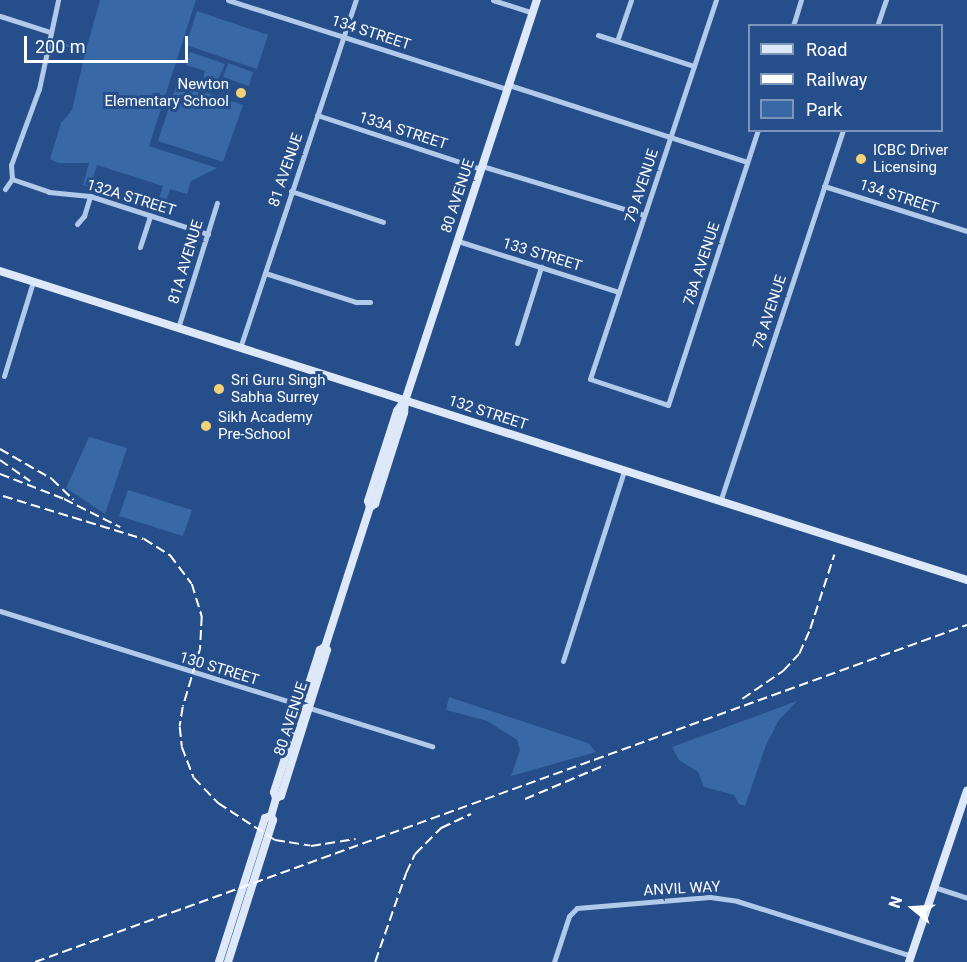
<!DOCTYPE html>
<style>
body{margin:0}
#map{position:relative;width:967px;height:962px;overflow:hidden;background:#254e8a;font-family:Roboto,sans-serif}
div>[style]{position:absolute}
.green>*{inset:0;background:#3968a7}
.street>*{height:5px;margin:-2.5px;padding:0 2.5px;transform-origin:2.5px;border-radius:2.5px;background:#b2caea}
.secondary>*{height:8px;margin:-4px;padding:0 4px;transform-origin:4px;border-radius:4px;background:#dde8f8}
.rail>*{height:1.5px;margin-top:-0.75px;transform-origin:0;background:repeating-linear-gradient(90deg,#fff 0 10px,transparent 0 14.5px)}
.dots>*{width:16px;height:16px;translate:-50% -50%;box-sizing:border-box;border:3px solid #254e8a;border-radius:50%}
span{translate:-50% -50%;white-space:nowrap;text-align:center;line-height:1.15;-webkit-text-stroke:6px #254e8a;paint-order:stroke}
.street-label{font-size:15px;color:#fff}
.poi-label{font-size:15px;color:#fff}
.right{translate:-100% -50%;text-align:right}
.left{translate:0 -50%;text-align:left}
.legend{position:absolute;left:748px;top:24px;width:195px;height:108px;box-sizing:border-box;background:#254e8a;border:2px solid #7c95b9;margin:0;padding:8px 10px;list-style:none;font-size:18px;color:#fff}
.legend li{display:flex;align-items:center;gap:12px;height:30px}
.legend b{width:30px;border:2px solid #7c95b9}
.north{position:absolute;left:883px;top:878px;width:60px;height:60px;-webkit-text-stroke:4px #254e8a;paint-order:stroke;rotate:288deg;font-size:16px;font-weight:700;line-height:24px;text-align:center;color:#fff}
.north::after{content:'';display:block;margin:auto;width:21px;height:27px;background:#fff;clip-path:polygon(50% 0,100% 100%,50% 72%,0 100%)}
.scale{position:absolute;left:24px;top:36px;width:164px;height:27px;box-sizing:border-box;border:3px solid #fff;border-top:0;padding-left:8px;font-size:18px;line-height:21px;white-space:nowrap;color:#fff;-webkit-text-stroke:4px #254e8a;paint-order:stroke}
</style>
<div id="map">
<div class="green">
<i style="clip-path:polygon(100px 0,196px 0,149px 146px,217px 168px,191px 181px,187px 194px,170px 189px,163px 210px,156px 208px,163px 186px,97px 165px,90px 187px,83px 185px,89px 163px,58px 163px,50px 159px,61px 123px,72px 110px,85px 53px,57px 43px,57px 41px,86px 50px)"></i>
<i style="clip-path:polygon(197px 11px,268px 35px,257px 69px,186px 45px)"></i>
<i style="clip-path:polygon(190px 52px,225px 64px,217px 82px,203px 77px,205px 71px,186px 65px)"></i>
<i style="clip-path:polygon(228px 63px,253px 72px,249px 86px,223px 77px)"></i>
<i style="clip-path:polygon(177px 83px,243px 105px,223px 162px,158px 141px)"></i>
<i style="clip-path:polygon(89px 437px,127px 448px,105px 514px,66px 488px)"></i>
<i style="clip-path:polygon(128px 490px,192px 510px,183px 536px,119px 516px)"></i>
<i style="clip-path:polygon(449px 697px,588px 743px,596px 752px,511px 776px,520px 750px,517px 740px,487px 721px,446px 710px)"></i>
<i style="clip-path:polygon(797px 701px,779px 720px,766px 745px,745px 806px,739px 804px,734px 795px,704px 787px,698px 772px,679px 760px,672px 747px)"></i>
</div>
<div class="street">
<i style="left:228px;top:0;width:293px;rotate:17.7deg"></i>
<i style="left:493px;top:0;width:42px;rotate:18deg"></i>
<i style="left:716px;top:0;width:399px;rotate:108.4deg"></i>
<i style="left:590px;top:379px;width:82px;rotate:18.4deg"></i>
<i style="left:668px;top:405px;width:289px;rotate:-71.9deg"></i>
<i style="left:0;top:16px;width:52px;rotate:17.7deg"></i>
<i style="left:793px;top:26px;width:27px;rotate:-73deg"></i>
<i style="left:877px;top:26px;width:28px;rotate:-71deg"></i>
<i style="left:598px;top:35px;width:101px;rotate:17.9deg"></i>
<i style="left:617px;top:41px;width:43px;rotate:-71.1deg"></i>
<i style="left:509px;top:85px;width:250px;rotate:17.9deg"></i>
<i style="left:317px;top:115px;width:173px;rotate:18.2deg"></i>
<i style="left:482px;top:166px;width:169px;rotate:16.8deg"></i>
<i style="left:12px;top:179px;width:39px;rotate:19deg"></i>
<i style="left:49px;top:192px;width:41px;rotate:5.6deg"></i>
<i style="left:90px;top:196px;width:124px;rotate:17.9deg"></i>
<i style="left:12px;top:179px;width:14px;rotate:-94deg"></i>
<i style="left:11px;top:165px;width:81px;rotate:-69.8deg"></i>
<i style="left:39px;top:89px;width:91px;rotate:-77.9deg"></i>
<i style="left:824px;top:186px;width:150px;rotate:17.5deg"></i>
<i style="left:5px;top:189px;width:12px;rotate:-55deg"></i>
<i style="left:291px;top:191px;width:97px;rotate:18.6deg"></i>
<i style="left:77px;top:224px;width:11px;rotate:-49deg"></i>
<i style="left:84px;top:216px;width:21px;rotate:-73deg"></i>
<i style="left:458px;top:241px;width:169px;rotate:17.6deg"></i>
<i style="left:140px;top:247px;width:33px;rotate:-72deg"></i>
<i style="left:265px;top:273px;width:96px;rotate:17.7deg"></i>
<i style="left:356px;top:302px;width:14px"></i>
<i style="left:178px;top:328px;width:131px;rotate:-72.7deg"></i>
<i style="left:517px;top:343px;width:80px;rotate:-72.5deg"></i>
<i style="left:240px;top:348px;width:367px;rotate:-71.6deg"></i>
<i style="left:4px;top:376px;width:98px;rotate:-72.9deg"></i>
<i style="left:720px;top:502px;width:392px;rotate:-71.7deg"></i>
<i style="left:0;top:611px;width:453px;rotate:17.4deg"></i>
<i style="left:563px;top:661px;width:200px;rotate:-72.2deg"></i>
<i style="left:934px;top:887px;width:35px;rotate:18deg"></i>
<i style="left:554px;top:962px;width:48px;rotate:-71.9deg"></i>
<i style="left:569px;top:916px;width:11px;rotate:-45deg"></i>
<i style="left:577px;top:908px;width:133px;rotate:-4.7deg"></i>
<i style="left:710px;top:897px;width:27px;rotate:8deg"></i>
<i style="left:737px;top:901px;width:182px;rotate:17.5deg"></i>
</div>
<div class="secondary">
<i style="left:0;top:271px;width:1015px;rotate:17.72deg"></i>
<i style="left:370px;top:507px;width:6px;rotate:-108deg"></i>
<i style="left:368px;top:501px;width:95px;rotate:-72.1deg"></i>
<i style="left:397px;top:411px;width:12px;rotate:-55deg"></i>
<i style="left:276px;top:798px;width:6px;rotate:-108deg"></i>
<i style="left:274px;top:792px;width:149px;rotate:-72.1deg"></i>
<i style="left:320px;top:650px;width:6px;rotate:-31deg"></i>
<i style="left:219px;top:962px;width:151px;rotate:-72.3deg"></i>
<i style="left:265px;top:818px;width:6px;rotate:-18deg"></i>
<i style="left:228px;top:962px;width:149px;rotate:-72.4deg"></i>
<i style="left:273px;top:820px;width:4px;rotate:-117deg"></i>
<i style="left:271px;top:816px;width:19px;rotate:-74deg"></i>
<i style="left:276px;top:798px;width:5px;rotate:-22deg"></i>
<i style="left:281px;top:796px;width:153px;rotate:-72.5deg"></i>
<i style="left:327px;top:650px;width:4px;rotate:-124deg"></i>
<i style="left:325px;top:647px;width:147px;rotate:-72.2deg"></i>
<i style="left:370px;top:507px;width:6px;rotate:-31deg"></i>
<i style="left:375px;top:504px;width:96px;rotate:-72.3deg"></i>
<i style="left:404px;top:413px;width:12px;rotate:-85deg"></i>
<i style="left:405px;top:401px;width:422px;rotate:-71.8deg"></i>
<i style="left:909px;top:962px;width:181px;rotate:-71.3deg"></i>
</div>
<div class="rail">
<i style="left:0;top:449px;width:60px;rotate:30deg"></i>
<i style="left:52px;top:479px;width:30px;rotate:44deg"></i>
<i style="left:0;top:460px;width:37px;rotate:35deg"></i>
<i style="left:0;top:474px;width:69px;rotate:21.3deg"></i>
<i style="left:64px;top:499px;width:63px;rotate:26.6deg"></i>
<i style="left:3px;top:496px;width:147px;rotate:17deg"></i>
<i style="left:144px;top:539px;width:31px;rotate:32deg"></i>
<i style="left:170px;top:555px;width:36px;rotate:53deg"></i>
<i style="left:192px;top:584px;width:34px;rotate:73deg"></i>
<i style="left:202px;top:616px;width:34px;rotate:93deg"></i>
<i style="left:200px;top:650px;width:59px;rotate:106.6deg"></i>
<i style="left:183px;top:707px;width:20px;rotate:99deg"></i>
<i style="left:180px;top:727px;width:20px;rotate:84deg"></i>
<i style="left:182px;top:747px;width:33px;rotate:69deg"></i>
<i style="left:194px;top:778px;width:35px;rotate:46deg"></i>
<i style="left:218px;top:803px;width:68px;rotate:33deg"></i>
<i style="left:275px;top:840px;width:36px;rotate:9deg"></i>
<i style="left:311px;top:846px;width:45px;rotate:-9deg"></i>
<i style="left:742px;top:699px;width:50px;rotate:-34.3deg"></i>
<i style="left:783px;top:671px;width:23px;rotate:-47deg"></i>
<i style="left:799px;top:654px;width:27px;rotate:-66deg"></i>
<i style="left:810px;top:629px;width:78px;rotate:-72deg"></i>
<i style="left:525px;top:799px;width:87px;rotate:-23deg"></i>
<i style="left:35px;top:962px;width:991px;rotate:-19.88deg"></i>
<i style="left:375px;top:962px;width:94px;rotate:-70.8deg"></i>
<i style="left:406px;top:873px;width:21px;rotate:-65deg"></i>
<i style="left:415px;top:854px;width:37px;rotate:-45deg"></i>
<i style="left:441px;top:828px;width:33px;rotate:-25deg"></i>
</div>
<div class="dots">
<i style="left:241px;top:93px;background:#f4d376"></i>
<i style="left:861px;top:159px;background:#f4d376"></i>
<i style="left:219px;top:389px;background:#f4d376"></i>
<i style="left:206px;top:426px;background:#f4d376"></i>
</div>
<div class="street-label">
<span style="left:371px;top:33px;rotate:18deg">134 STREET</span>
<span style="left:403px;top:131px;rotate:18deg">133A STREET</span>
<span style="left:286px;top:170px;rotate:-71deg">81 AVENUE</span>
<span style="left:642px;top:186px;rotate:-72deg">79 AVENUE</span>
<span style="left:458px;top:196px;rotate:-72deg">80 AVENUE</span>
<span style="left:899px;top:197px;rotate:18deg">134 STREET</span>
<span style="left:131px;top:198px;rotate:17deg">132A STREET</span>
<span style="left:542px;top:255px;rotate:17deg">133 STREET</span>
<span style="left:186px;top:262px;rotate:-73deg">81A AVENUE</span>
<span style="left:702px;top:264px;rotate:-72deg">78A AVENUE</span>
<span style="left:770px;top:312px;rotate:-72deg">78 AVENUE</span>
<span style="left:488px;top:413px;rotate:18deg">132 STREET</span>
<span style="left:219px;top:669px;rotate:17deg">130 STREET</span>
<span style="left:291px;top:719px;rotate:-72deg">80 AVENUE</span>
<span style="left:682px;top:889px;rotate:-3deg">ANVIL WAY</span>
</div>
<div class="poi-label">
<span class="right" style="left:229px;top:93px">Newton<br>Elementary School</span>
<span class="left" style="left:873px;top:159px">ICBC Driver<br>Licensing</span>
<span class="left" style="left:231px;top:389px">Sri Guru Singh<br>Sabha Surrey</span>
<span class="left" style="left:218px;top:426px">Sikh Academy<br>Pre-School</span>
</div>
<ul class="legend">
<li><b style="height:8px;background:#dde8f8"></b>Road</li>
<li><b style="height:8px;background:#fff"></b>Railway</li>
<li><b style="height:16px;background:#3968a7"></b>Park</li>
</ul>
<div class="north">N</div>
<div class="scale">200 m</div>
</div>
